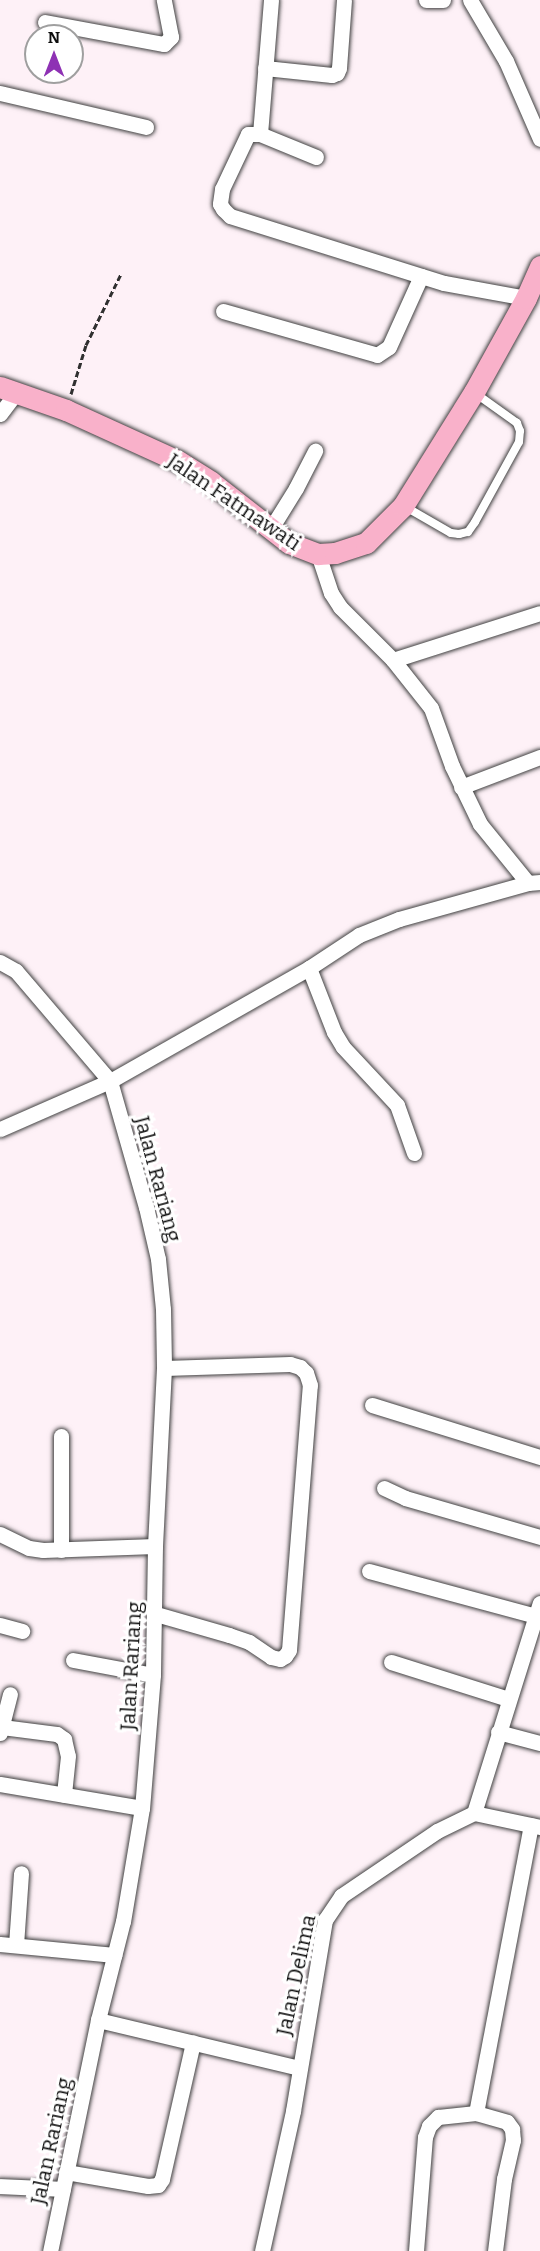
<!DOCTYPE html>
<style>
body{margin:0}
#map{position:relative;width:540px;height:2251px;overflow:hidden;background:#fef1f7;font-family:Bitter,serif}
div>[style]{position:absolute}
.path>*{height:3px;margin-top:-1.5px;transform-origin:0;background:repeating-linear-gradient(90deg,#303030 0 6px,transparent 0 9px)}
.roads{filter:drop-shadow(0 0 2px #414141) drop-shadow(0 0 2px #414141)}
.lane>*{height:8px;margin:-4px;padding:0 4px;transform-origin:4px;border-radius:4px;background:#fff}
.street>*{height:15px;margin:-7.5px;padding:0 7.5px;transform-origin:7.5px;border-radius:7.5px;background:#fff}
.secondary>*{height:21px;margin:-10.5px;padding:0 10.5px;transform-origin:10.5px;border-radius:10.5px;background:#f9b1ca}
span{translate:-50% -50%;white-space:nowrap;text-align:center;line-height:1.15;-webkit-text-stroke:6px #fff;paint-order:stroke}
.street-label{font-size:21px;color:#0e0e0e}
.north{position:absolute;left:24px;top:24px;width:60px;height:60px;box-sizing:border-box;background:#fff;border:2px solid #9f9f9f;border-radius:50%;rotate:0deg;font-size:16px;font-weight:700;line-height:24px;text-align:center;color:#0e0e0e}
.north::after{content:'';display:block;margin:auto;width:21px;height:27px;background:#8e31b4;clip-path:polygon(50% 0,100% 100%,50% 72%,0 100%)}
</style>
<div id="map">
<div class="path">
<i style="left:71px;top:394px;width:51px;rotate:-73deg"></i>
<i style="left:86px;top:345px;width:79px;rotate:-63.8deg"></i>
</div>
<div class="roads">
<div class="lane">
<i style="left:404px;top:506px;width:54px;rotate:29.9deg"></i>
<i style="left:451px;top:533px;width:8px;rotate:7deg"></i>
<i style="left:459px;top:534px;width:9px;rotate:-13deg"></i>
<i style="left:468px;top:532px;width:12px;rotate:-55deg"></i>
<i style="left:475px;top:522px;width:91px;rotate:-61.2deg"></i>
<i style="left:519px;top:442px;width:11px;rotate:-85deg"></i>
<i style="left:520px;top:431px;width:9px;rotate:-111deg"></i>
<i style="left:517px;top:423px;width:52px;rotate:-144.5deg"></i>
</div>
<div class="street">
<i style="left:426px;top:0;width:17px"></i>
<i style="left:470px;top:0;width:71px;rotate:59.5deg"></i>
<i style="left:506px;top:61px;width:85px;rotate:66.4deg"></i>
<i style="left:45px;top:22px;width:121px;rotate:10.5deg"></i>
<i style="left:164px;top:44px;width:10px;rotate:-45deg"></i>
<i style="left:171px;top:37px;width:38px;rotate:-101deg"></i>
<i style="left:265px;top:68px;width:67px;rotate:6deg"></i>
<i style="left:332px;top:75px;width:5px;rotate:-22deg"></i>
<i style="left:337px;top:73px;width:5px;rotate:-68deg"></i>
<i style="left:339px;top:68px;width:68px;rotate:-85.8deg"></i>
<i style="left:0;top:93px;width:150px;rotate:13.1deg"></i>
<i style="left:260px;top:134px;width:134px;rotate:-85.3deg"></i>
<i style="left:316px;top:157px;width:61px;rotate:-157.7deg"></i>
<i style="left:260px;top:134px;width:12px;rotate:180deg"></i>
<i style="left:248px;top:134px;width:61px;rotate:115.3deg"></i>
<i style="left:222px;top:189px;width:15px;rotate:98deg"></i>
<i style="left:220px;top:204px;width:6px;rotate:59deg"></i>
<i style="left:223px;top:209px;width:10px;rotate:45deg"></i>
<i style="left:230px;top:216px;width:224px;rotate:17.4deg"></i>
<i style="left:444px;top:283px;width:83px;rotate:10.4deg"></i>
<i style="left:223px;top:311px;width:160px;rotate:15.9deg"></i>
<i style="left:377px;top:355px;width:14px;rotate:-34deg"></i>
<i style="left:389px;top:347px;width:78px;rotate:-65.7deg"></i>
<i style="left:0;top:414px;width:26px;rotate:-53deg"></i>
<i style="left:270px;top:530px;width:49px;rotate:-58.2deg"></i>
<i style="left:296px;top:488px;width:42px;rotate:-62.8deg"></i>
<i style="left:318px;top:554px;width:41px;rotate:71.6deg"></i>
<i style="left:331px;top:593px;width:17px;rotate:57deg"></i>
<i style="left:340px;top:607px;width:75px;rotate:45deg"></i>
<i style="left:393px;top:660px;width:61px;rotate:51.6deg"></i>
<i style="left:431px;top:708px;width:62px;rotate:70.1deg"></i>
<i style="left:452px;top:766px;width:64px;rotate:64.2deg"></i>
<i style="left:480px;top:824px;width:76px;rotate:50.9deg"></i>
<i style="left:393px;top:660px;width:154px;rotate:-17.7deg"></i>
<i style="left:461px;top:787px;width:85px;rotate:-20.8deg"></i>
<i style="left:0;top:962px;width:18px;rotate:29deg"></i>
<i style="left:16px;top:971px;width:145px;rotate:49.5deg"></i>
<i style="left:110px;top:1081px;width:131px;rotate:74.1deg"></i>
<i style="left:146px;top:1207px;width:53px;rotate:77deg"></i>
<i style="left:158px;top:1259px;width:50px;rotate:84.3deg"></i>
<i style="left:163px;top:1309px;width:59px;rotate:89deg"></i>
<i style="left:164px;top:1368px;width:178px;rotate:92.9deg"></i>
<i style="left:155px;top:1546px;width:129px;rotate:90.9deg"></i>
<i style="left:153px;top:1675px;width:133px;rotate:94.7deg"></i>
<i style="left:142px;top:1808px;width:115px;rotate:99.5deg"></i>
<i style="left:123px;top:1921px;width:102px;rotate:104.2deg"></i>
<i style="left:98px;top:2020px;width:236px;rotate:101.7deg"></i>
<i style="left:309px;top:968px;width:69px;rotate:68.7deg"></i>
<i style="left:334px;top:1032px;width:17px;rotate:59deg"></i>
<i style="left:343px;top:1047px;width:79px;rotate:47deg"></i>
<i style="left:397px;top:1105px;width:51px;rotate:70.5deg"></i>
<i style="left:0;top:1129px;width:120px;rotate:-23.6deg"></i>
<i style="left:110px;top:1081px;width:229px;rotate:-29.6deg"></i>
<i style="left:309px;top:968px;width:60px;rotate:-33.4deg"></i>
<i style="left:359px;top:935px;width:43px;rotate:-21.8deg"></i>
<i style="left:399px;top:919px;width:134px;rotate:-15.6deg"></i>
<i style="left:528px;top:883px;width:12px;rotate:-5deg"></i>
<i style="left:372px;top:1405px;width:176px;rotate:17.2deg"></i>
<i style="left:61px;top:1436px;width:114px;rotate:90deg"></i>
<i style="left:384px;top:1488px;width:23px;rotate:25deg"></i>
<i style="left:405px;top:1498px;width:141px;rotate:16.1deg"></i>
<i style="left:0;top:1534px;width:32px;rotate:26deg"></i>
<i style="left:29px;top:1548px;width:14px;rotate:8deg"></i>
<i style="left:43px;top:1550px;width:112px;rotate:-2deg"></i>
<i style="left:369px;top:1571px;width:173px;rotate:15.1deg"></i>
<i style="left:156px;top:1614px;width:76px;rotate:16deg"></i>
<i style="left:229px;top:1635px;width:21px;rotate:19deg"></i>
<i style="left:249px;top:1642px;width:27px;rotate:34deg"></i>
<i style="left:271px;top:1657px;width:9px;rotate:13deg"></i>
<i style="left:280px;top:1659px;width:6px;rotate:-31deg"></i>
<i style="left:285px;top:1656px;width:7px;rotate:-56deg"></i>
<i style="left:289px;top:1650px;width:266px;rotate:-85.5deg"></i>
<i style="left:310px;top:1385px;width:13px;rotate:-108deg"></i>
<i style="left:306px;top:1373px;width:8px;rotate:-135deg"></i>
<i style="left:300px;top:1367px;width:10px;rotate:-163deg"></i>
<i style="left:290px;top:1364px;width:126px;rotate:178.2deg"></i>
<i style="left:0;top:1625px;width:23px;rotate:15deg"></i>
<i style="left:73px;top:1660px;width:81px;rotate:10.6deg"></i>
<i style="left:391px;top:1662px;width:123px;rotate:17.5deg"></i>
<i style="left:2px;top:1727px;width:55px;rotate:7.3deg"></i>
<i style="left:57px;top:1734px;width:9px;rotate:36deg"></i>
<i style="left:64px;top:1739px;width:17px;rotate:77deg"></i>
<i style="left:68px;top:1756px;width:39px;rotate:96deg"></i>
<i style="left:498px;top:1732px;width:43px;rotate:14.7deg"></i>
<i style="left:0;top:1733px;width:40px;rotate:-75.6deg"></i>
<i style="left:0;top:1784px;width:144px;rotate:9.6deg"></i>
<i style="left:474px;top:1813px;width:220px;rotate:-72.6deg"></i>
<i style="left:0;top:1944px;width:115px;rotate:5.5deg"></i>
<i style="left:16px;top:1945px;width:72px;rotate:-86deg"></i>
<i style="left:98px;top:2020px;width:207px;rotate:13.4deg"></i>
<i style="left:476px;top:2113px;width:32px;rotate:16deg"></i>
<i style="left:507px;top:2122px;width:9px;rotate:54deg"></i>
<i style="left:512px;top:2129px;width:11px;rotate:85deg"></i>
<i style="left:513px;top:2140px;width:40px;rotate:103deg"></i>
<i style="left:504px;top:2179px;width:73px;rotate:97.1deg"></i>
<i style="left:66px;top:2172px;width:83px;rotate:9.7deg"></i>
<i style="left:148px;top:2186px;width:10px;rotate:-6deg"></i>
<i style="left:158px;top:2185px;width:7px;rotate:-56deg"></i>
<i style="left:162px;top:2179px;width:140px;rotate:-77.2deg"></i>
<i style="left:0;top:2186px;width:63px;rotate:2.7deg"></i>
<i style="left:262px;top:2251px;width:143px;rotate:-77.5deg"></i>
<i style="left:293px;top:2111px;width:194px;rotate:-80.5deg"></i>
<i style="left:325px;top:1920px;width:29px;rotate:-56deg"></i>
<i style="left:341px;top:1896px;width:116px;rotate:-34.1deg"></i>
<i style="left:437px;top:1831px;width:41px;rotate:-25.9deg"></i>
<i style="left:474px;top:1813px;width:67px;rotate:12deg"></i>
<i style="left:416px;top:2251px;width:114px;rotate:-85.5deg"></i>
<i style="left:425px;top:2137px;width:12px;rotate:-70deg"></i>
<i style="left:429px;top:2126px;width:13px;rotate:-45deg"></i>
<i style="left:438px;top:2117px;width:38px;rotate:-6deg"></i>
<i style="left:476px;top:2113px;width:293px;rotate:-79.2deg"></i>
</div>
<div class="secondary">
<i style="left:0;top:387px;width:70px;rotate:19.2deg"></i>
<i style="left:66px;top:410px;width:123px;rotate:24.5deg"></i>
<i style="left:178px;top:461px;width:39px;rotate:32deg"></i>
<i style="left:211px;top:482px;width:99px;rotate:38deg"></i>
<i style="left:289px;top:543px;width:31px;rotate:21deg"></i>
<i style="left:318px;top:554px;width:17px;rotate:-3deg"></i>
<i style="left:335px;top:553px;width:33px;rotate:-18deg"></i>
<i style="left:366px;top:543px;width:52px;rotate:-45deg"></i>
<i style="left:403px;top:506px;width:134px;rotate:-58.1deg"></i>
<i style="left:474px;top:392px;width:107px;rotate:-61deg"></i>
<i style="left:526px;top:298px;width:35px;rotate:-66deg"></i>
</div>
</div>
<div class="street-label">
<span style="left:234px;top:502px;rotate:34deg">Jalan Fatmawati</span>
<span style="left:158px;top:1179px;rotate:75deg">Jalan Rariang</span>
<span style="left:131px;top:1666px;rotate:-87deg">Jalan Rariang</span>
<span style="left:296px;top:1975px;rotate:-78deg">Jalan Delima</span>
<span style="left:51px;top:2141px;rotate:-78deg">Jalan Rariang</span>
</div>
<div class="north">N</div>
</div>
